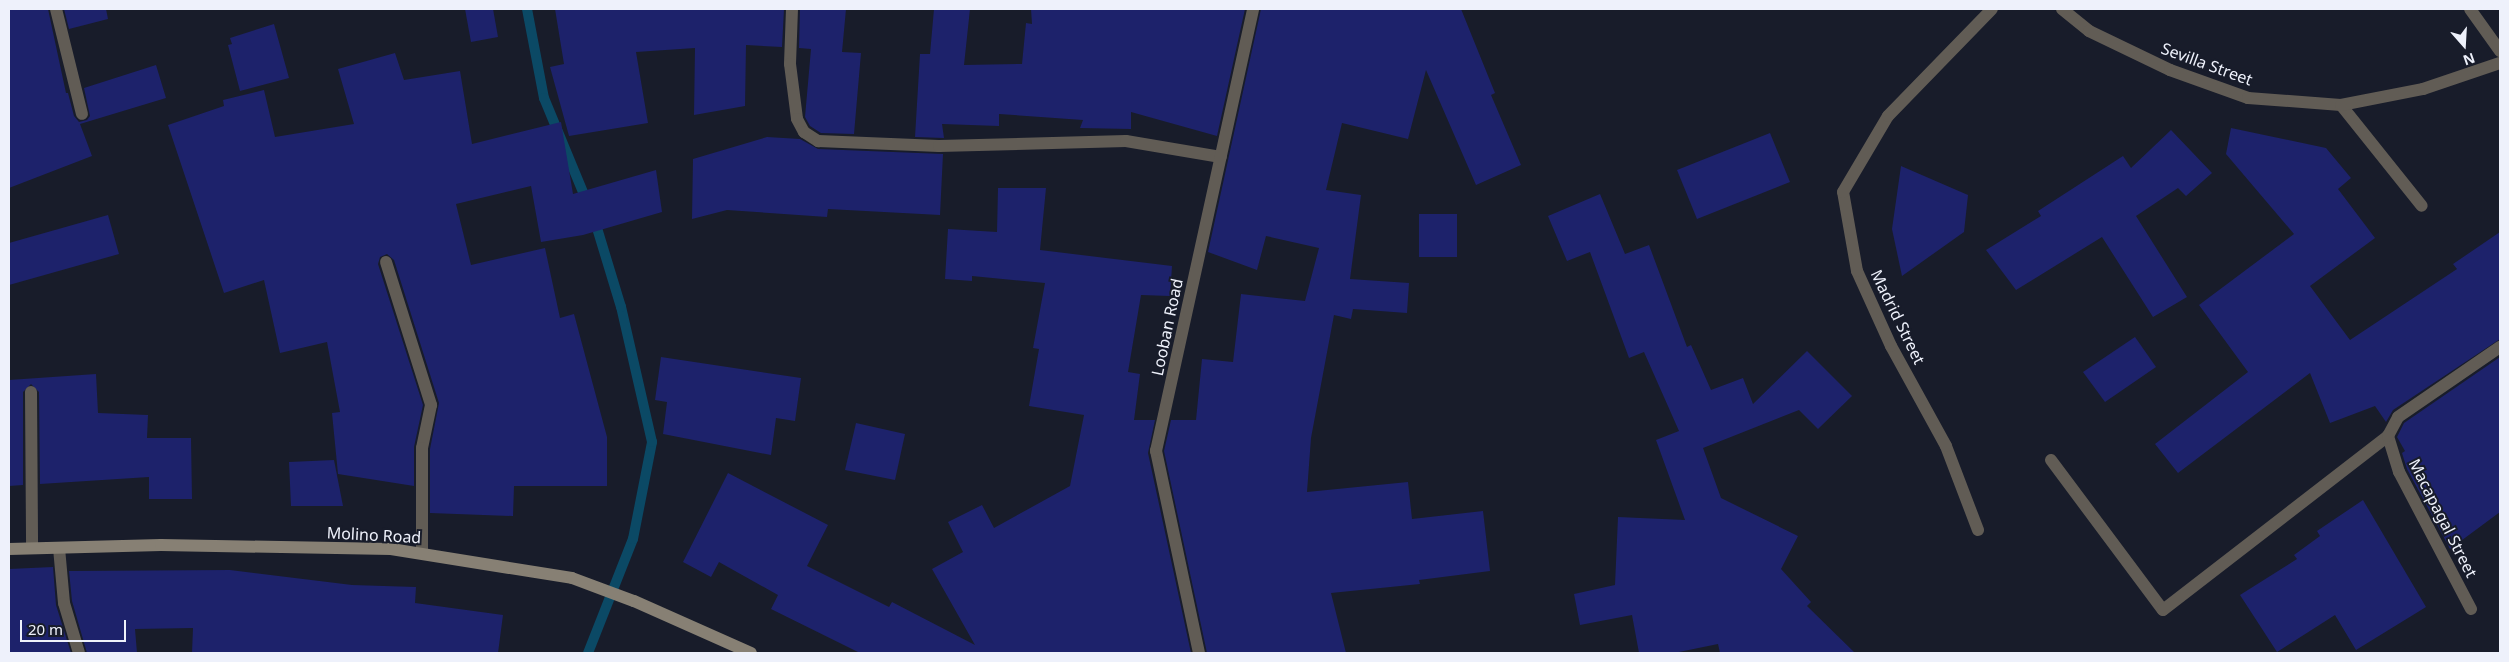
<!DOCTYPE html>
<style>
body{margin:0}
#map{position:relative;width:2509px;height:662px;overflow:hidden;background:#181c2a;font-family:"Noto Sans",sans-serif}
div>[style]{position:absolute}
.stream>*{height:10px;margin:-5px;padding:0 5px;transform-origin:5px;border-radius:5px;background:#0b4965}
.building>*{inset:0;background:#1d226b}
.service>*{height:12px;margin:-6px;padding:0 6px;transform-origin:6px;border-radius:6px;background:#615c55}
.minor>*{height:12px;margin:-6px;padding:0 6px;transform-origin:6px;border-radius:6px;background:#615c55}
.secondary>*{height:12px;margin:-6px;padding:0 6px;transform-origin:6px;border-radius:6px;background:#878074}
span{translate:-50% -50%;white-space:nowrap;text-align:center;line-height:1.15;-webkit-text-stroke:4px #181c2a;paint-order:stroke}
.street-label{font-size:16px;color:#eef1fb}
.frame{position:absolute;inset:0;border:10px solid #eef1fb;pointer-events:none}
.north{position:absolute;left:2439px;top:20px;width:50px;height:50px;-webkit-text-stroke:4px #181c2a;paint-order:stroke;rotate:161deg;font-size:14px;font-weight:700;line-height:20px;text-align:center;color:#eef1fb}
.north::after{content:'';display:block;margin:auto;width:18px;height:22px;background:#eef1fb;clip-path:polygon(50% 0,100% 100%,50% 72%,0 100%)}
.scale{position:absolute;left:20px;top:620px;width:106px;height:22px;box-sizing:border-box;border:2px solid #eef1fb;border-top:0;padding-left:6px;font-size:15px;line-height:18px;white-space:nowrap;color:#eef1fb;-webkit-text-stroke:4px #181c2a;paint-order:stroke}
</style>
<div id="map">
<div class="stream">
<i style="left:527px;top:9px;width:91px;rotate:79.2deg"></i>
<i style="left:544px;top:98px;width:113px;rotate:67.5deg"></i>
<i style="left:588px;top:653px;width:123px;rotate:-68.5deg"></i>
<i style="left:633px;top:539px;width:99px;rotate:-78.9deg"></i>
<i style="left:652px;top:442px;width:139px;rotate:-102.9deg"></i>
<i style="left:621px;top:307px;width:93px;rotate:-106.9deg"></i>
</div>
<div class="building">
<i style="clip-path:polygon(9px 9px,48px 9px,66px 93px,68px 93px,74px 116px,79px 122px,87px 120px,90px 116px,84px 88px,156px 65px,166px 98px,80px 124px,92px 156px,9px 188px)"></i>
<i style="clip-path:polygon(64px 9px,106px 9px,108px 19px,69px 29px)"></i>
<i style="clip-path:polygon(465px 9px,493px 9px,498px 37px,471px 42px)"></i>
<i style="clip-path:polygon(555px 9px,784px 9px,782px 47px,746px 45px,745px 106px,694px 115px,695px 48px,636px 52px,648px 123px,569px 136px,550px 67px,564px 64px)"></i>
<i style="clip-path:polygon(800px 9px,846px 9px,842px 52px,861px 53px,854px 134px,821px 133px,810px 126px,805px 117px,811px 49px,799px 48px)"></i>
<i style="clip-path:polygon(934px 9px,970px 9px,964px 65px,1022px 64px,1026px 23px,1032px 24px,1031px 9px,1245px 9px,1217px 136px,1131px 112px,1131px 129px,1080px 128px,1083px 120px,999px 114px,999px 126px,942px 124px,944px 138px,915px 137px,920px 54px,930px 54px)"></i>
<i style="clip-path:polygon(1261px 9px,1461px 9px,1495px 93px,1491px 95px,1521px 165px,1476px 185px,1426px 70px,1408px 139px,1342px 123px,1326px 190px,1361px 195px,1350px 279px,1409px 283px,1407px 313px,1353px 309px,1351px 319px,1334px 315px,1311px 438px,1307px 492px,1408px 482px,1412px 519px,1483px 511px,1490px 571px,1419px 580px,1420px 584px,1331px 593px,1346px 653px,1207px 653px,1164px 451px,1171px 420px,1196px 420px,1202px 359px,1233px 362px,1241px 294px,1305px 301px,1319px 248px,1266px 236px,1257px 270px,1208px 252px)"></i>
<i style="clip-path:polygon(274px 24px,289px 78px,240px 91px,228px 45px,232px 44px,230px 38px)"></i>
<i style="clip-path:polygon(395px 53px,404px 80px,460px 71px,472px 144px,561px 122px,573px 194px,656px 170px,662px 212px,583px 235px,541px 242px,531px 186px,456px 204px,471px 265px,545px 248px,560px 318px,574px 314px,607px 437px,607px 486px,514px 486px,513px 516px,430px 513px,430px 449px,439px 403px,394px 260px,387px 254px,380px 257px,378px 264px,423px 405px,414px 447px,414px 486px,338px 474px,332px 413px,340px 412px,327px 342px,280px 353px,264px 280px,224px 293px,168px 125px,224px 106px,223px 100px,264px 90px,275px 137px,354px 124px,338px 69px)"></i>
<i style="clip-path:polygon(2231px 128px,2326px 148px,2351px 178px,2338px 189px,2375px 238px,2310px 286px,2350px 340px,2457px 269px,2453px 264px,2500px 232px,2500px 339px,2393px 410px,2386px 422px,2375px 406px,2330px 423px,2310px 373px,2178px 473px,2155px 444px,2248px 372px,2199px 305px,2294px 234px,2226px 154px)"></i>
<i style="clip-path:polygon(2171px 130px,2212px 173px,2186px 196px,2178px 188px,2136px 216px,2187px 297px,2153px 317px,2102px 237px,2016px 290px,1986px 250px,2041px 216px,2038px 211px,2123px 156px,2131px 168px)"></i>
<i style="clip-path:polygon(1770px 133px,1790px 182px,1697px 219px,1677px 170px)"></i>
<i style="clip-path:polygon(767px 137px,800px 139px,818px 149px,943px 154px,940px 215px,828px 209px,827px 217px,727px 210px,692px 219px,693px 159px)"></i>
<i style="clip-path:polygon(1901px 166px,1968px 195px,1964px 232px,1902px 276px,1892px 229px)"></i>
<i style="clip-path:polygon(998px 188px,1046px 188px,1040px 250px,1172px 266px,1170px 296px,1141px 295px,1128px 372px,1140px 374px,1134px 420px,1155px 420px,1148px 453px,1191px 653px,860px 653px,771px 609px,778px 595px,719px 562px,711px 577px,683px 562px,728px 473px,828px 525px,807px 566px,889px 607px,892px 602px,975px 645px,932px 569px,963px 552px,948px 522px,982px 505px,994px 528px,1070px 486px,1084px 415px,1029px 406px,1039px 349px,1033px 348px,1045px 283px,972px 276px,972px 281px,945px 279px,948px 229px,997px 232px)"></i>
<i style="clip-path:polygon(1600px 194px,1625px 254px,1649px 245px,1687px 347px,1691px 345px,1711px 390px,1743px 378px,1753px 404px,1807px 351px,1852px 396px,1818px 429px,1799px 410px,1703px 448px,1721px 498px,1798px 536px,1781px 569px,1811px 602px,1807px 606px,1855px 653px,1720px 653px,1718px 644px,1674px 653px,1639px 653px,1632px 615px,1580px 625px,1574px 594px,1615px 585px,1618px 517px,1685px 520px,1656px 440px,1679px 431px,1644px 352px,1629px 358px,1590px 252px,1567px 261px,1548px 216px)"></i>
<i style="clip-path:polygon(1419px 214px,1457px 214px,1457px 257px,1419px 257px)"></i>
<i style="clip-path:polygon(108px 215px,119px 254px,9px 285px,9px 243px)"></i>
<i style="clip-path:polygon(2135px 337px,2156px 367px,2105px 402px,2083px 372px)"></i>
<i style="clip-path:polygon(661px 357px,801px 378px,795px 421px,776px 418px,771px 455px,663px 434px,667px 402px,655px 400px)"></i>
<i style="clip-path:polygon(2500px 357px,2500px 512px,2450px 549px,2407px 469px,2402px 453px,2405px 451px,2397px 437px,2404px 423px)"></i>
<i style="clip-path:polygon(96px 374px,98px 413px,148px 415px,147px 438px,191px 438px,192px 499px,149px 499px,149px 477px,40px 484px,39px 392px,31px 384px,23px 392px,23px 485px,9px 486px,9px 380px)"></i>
<i style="clip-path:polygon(856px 423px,905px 434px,895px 480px,845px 470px)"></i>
<i style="clip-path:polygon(334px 460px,343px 506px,291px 506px,289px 462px)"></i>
<i style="clip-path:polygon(2363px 500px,2426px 607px,2356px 650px,2335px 615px,2277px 652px,2240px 595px,2297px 559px,2294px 555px,2320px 536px,2317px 531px)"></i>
<i style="clip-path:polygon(53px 567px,56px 605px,71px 653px,9px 653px,9px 569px)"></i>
<i style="clip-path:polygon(230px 570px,352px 585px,416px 587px,415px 603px,503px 615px,498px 653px,192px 653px,193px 628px,135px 629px,137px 653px,87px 653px,72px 601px,69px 571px)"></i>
</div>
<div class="service">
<i style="left:2341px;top:105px;width:129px;rotate:51.3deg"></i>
<i style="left:31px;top:392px;width:156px;rotate:89.6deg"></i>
<i style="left:59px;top:548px;width:55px;rotate:84.8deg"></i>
<i style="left:64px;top:603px;width:52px;rotate:73.3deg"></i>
</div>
<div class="minor">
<i style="left:56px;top:9px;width:108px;rotate:76.1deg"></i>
<i style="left:792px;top:9px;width:55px;rotate:92.1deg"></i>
<i style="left:790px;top:64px;width:55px;rotate:82.7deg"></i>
<i style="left:797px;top:119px;width:15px;rotate:62deg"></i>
<i style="left:804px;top:132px;width:17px;rotate:33deg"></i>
<i style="left:818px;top:141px;width:121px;rotate:2.4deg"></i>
<i style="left:939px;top:146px;width:187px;rotate:-1.5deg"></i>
<i style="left:1126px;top:141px;width:96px;rotate:9.6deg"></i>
<i style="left:2062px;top:9px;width:35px;rotate:39deg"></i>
<i style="left:2089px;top:31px;width:90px;rotate:25.7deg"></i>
<i style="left:2170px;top:70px;width:83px;rotate:19.7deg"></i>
<i style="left:2248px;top:98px;width:93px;rotate:4.3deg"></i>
<i style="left:2341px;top:105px;width:84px;rotate:-11deg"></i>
<i style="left:2423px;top:89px;width:81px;rotate:-18.7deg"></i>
<i style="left:2470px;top:9px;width:52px;rotate:54.5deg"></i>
<i style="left:386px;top:262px;width:150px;rotate:72.5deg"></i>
<i style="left:431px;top:405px;width:44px;rotate:101.8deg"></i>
<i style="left:422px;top:448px;width:105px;rotate:90deg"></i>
<i style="left:2051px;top:460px;width:187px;rotate:53.3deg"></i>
<i style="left:2163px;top:610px;width:284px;rotate:-37.7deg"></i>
<i style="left:1978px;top:530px;width:90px;rotate:-110.9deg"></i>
<i style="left:1946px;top:446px;width:114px;rotate:-118.8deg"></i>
<i style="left:1891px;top:346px;width:82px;rotate:-114.4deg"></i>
<i style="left:1857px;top:271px;width:80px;rotate:-100deg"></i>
<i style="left:1843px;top:192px;width:88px;rotate:-59.4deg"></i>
<i style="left:1888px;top:116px;width:149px;rotate:-45.8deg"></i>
<i style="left:2471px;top:609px;width:155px;rotate:-117.7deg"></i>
<i style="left:2399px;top:472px;width:38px;rotate:-107deg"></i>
<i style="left:2388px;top:436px;width:21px;rotate:-62deg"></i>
<i style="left:2398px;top:417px;width:124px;rotate:-34.5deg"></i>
<i style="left:1199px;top:653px;width:207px;rotate:-102deg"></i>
<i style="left:1156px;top:451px;width:453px;rotate:-77.6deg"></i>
</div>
<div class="secondary">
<i style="left:9px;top:549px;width:152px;rotate:-1.5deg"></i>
<i style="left:161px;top:545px;width:230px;rotate:1deg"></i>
<i style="left:391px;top:549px;width:183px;rotate:9.1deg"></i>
<i style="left:572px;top:578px;width:66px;rotate:20.4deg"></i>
<i style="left:634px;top:601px;width:128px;rotate:24deg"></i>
</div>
<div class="street-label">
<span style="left:2207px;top:64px;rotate:20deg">Sevilla Street</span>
<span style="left:1898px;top:317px;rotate:64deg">Madrid Street</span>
<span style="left:1167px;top:327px;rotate:-78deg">Looban Road</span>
<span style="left:2443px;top:518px;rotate:63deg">Macapagal Street</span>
<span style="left:374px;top:535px;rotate:3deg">Molino Road</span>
</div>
<div class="frame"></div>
<div class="north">N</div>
<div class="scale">20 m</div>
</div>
